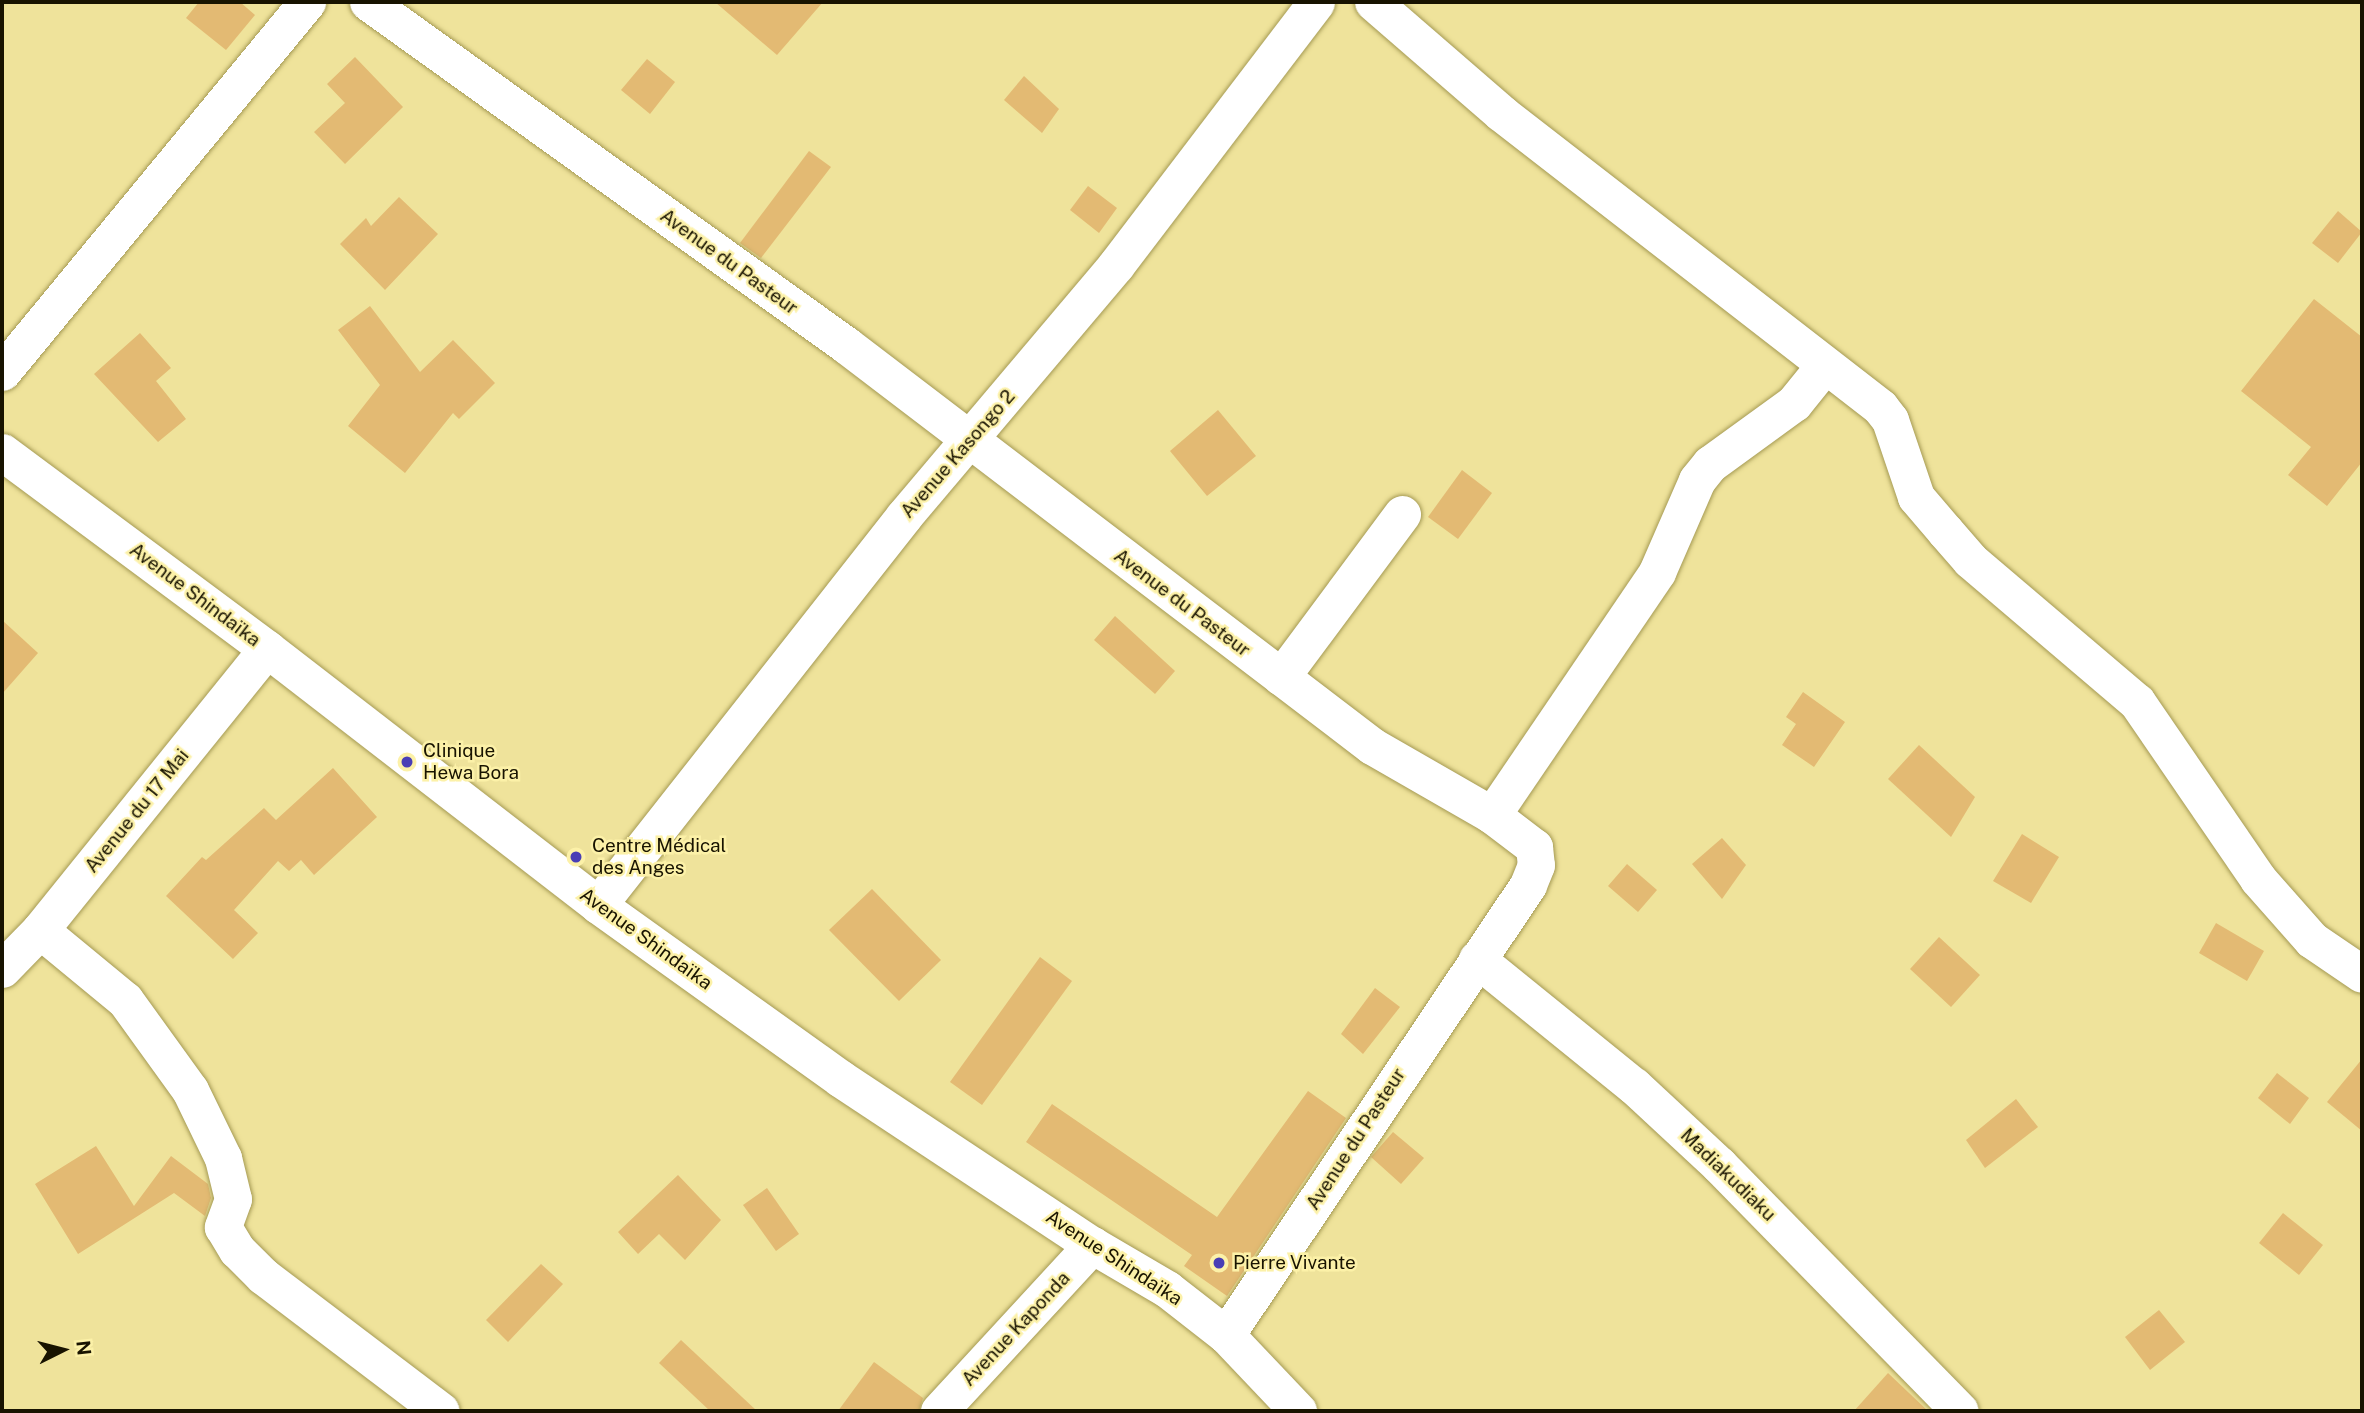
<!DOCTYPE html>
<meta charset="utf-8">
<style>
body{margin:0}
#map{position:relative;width:2364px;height:1413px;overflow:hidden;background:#efe39b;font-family:"Public Sans",sans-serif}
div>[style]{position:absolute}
.building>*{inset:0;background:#e3ba73}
.roads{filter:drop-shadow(0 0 2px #a59a54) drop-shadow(0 0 2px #a59a54)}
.street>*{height:37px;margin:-18.5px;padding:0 18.5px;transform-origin:18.5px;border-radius:18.5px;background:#fff}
.dots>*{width:19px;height:19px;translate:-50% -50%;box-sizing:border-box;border:4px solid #fcf1a8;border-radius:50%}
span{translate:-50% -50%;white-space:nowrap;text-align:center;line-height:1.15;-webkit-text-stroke:5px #fcf1a8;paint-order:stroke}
.street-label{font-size:19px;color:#181300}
.poi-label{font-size:19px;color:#181300}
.left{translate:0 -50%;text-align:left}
.frame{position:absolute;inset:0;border:4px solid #181300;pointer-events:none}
.north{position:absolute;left:28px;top:1315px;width:70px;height:70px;-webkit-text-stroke:5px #fcf1a8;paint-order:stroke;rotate:84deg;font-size:19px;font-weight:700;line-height:28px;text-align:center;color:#181300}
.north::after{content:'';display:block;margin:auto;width:24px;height:32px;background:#181300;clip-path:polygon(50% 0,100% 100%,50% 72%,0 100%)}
</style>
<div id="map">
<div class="building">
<i style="clip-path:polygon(199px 2px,240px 2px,255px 15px,226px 50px,186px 18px)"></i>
<i style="clip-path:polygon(715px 2px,823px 2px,777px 55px)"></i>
<i style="clip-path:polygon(355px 57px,403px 107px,345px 164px,314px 132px,345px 103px,327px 84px)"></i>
<i style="clip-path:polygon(647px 59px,675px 82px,650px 114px,621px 90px)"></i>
<i style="clip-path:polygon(1024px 76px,1059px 109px,1042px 133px,1004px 100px)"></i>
<i style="clip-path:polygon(809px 151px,831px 167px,761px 258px,740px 243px)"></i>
<i style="clip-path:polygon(1088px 186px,1117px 208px,1099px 233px,1070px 210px)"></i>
<i style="clip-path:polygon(399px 197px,438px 234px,385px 290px,340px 244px,366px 218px,371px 226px)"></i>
<i style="clip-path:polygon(2338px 211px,2362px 232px,2338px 263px,2312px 243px)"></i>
<i style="clip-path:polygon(2314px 299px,2362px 337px,2362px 462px,2327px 506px,2288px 475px,2311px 447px,2241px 391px)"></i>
<i style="clip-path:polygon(370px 306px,420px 372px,453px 340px,495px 383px,459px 419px,453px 413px,405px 473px,348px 426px,380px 385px,338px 330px)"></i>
<i style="clip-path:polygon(140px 333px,171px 368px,156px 381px,186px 419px,158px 442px,94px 374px)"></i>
<i style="clip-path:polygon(1218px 410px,1256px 456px,1207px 496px,1170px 451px)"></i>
<i style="clip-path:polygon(1462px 470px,1492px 493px,1458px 539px,1428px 517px)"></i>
<i style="clip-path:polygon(1115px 616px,1175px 671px,1155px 694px,1094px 640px)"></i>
<i style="clip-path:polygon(2px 620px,38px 653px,2px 694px)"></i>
<i style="clip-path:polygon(1803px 692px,1845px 722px,1814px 767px,1782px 745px,1796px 724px,1786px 717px)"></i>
<i style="clip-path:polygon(1919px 745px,1975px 797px,1951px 837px,1888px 779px)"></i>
<i style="clip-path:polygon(333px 768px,377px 817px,314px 875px,301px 860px,289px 871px,278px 861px,234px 910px,258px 933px,233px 959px,166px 896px,202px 857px,206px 860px,264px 808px,276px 820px)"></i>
<i style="clip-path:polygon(2022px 834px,2059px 857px,2031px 903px,1993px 881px)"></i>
<i style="clip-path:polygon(1722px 838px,1746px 865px,1722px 899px,1692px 864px)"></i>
<i style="clip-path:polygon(1627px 864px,1657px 890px,1638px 912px,1608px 886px)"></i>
<i style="clip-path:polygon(872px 889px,941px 960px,899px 1001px,829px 930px)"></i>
<i style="clip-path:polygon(2216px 923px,2264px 951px,2247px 981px,2199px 953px)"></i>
<i style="clip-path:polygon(1939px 937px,1980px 975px,1951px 1007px,1910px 969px)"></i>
<i style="clip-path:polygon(1040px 957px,1072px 981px,982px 1105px,950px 1082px)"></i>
<i style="clip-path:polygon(1375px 988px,1400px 1007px,1363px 1054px,1341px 1034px)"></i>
<i style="clip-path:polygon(2362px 1059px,2362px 1131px,2327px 1102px)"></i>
<i style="clip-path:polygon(2277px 1073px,2309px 1098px,2290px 1124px,2258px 1098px)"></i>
<i style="clip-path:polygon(1308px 1091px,1346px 1118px,1227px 1296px,1184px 1266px,1192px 1255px,1026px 1142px,1052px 1104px,1217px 1217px)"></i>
<i style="clip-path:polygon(2016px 1099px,2038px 1127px,1985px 1168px,1966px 1140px)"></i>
<i style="clip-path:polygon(1393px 1132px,1424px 1158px,1401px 1184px,1371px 1157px)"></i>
<i style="clip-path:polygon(96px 1146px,134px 1206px,171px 1156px,208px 1184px,211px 1198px,205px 1216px,174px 1193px,78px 1254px,35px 1184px)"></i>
<i style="clip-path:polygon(678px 1175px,721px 1220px,685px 1260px,659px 1234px,638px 1254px,618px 1232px)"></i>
<i style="clip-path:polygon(767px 1188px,799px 1234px,776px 1251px,743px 1205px)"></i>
<i style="clip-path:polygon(2283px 1213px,2323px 1245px,2299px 1275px,2259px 1243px)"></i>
<i style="clip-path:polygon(541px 1264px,563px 1284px,508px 1342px,486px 1320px)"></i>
<i style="clip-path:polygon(2159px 1310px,2185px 1342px,2150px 1370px,2125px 1337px)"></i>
<i style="clip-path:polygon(681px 1340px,757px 1411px,710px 1411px,659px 1363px)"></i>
<i style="clip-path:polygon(874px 1362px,923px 1398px,919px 1411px,838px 1411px)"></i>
<i style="clip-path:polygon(1888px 1373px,1928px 1411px,1854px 1411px)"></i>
</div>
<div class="roads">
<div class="street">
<i style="left:368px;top:2px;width:588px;rotate:35.66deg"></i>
<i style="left:846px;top:345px;width:661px;rotate:37.32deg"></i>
<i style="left:1372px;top:746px;width:138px;rotate:29.9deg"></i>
<i style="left:1492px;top:815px;width:53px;rotate:37.3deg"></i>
<i style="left:1534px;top:847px;width:18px;rotate:84deg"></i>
<i style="left:1536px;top:865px;width:22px;rotate:112deg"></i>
<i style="left:1528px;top:885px;width:542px;rotate:123.87deg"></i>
<i style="left:1373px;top:2px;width:169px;rotate:40.9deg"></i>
<i style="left:1501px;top:113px;width:480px;rotate:37.8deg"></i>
<i style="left:1880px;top:407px;width:16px;rotate:52deg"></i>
<i style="left:1890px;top:420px;width:81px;rotate:71.3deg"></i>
<i style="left:1916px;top:497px;width:45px;rotate:49.5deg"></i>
<i style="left:1945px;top:531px;width:38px;rotate:49deg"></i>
<i style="left:1970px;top:560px;width:219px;rotate:40.4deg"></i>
<i style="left:2137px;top:702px;width:214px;rotate:55.6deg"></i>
<i style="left:2258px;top:879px;width:81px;rotate:48.5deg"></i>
<i style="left:2312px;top:940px;width:60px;rotate:34.2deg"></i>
<i style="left:2px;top:372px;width:480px;rotate:-50.5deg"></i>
<i style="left:2px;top:452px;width:330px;rotate:36.6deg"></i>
<i style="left:267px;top:649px;width:418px;rotate:37.7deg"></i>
<i style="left:598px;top:905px;width:299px;rotate:35.6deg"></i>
<i style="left:841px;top:1079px;width:301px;rotate:33.5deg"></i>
<i style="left:1092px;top:1245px;width:87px;rotate:30.4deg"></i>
<i style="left:1167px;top:1289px;width:75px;rotate:37.9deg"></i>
<i style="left:1226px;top:1335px;width:105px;rotate:46.5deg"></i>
<i style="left:1281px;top:677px;width:203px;rotate:-53.4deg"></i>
<i style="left:1492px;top:815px;width:294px;rotate:-55.8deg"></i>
<i style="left:1657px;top:572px;width:100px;rotate:-66.5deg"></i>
<i style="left:1697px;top:480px;width:21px;rotate:-51deg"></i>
<i style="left:1710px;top:464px;width:104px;rotate:-36deg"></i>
<i style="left:1794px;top:403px;width:48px;rotate:-51deg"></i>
<i style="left:598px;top:905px;width:495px;rotate:-51.8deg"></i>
<i style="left:904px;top:516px;width:329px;rotate:-49.8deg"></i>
<i style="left:1116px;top:265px;width:330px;rotate:-52.7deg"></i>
<i style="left:40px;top:930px;width:110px;rotate:39.5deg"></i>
<i style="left:125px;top:1000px;width:111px;rotate:54.2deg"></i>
<i style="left:190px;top:1090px;width:76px;rotate:64.1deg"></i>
<i style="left:223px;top:1158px;width:42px;rotate:76.3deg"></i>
<i style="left:233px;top:1199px;width:30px;rotate:110deg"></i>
<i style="left:223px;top:1227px;width:27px;rotate:59deg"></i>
<i style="left:237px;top:1250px;width:37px;rotate:45deg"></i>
<i style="left:263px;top:1276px;width:223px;rotate:37.2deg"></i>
<i style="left:1477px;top:959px;width:202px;rotate:39deg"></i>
<i style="left:1634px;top:1086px;width:116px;rotate:42.9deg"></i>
<i style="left:1719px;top:1165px;width:344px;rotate:45.6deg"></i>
<i style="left:2px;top:969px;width:54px;rotate:-45.7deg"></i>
<i style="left:40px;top:930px;width:361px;rotate:-51.1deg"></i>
<i style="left:939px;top:1411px;width:226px;rotate:-47.3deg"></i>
</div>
</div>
<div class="dots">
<i style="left:407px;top:762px;background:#493eb5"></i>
<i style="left:576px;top:857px;background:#493eb5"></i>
<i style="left:1219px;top:1263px;background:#493eb5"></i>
</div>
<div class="street-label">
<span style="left:729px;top:262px;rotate:36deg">Avenue du Pasteur</span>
<span style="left:958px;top:454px;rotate:-49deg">Avenue Kasongo 2</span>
<span style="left:195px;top:595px;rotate:37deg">Avenue Shindaïka</span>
<span style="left:1182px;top:603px;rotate:37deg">Avenue du Pasteur</span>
<span style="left:137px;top:811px;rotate:-51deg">Avenue du 17 Mai</span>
<span style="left:646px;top:939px;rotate:36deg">Avenue Shindaïka</span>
<span style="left:1356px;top:1139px;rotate:-57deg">Avenue du Pasteur</span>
<span style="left:1728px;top:1175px;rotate:44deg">Madiakudiaku</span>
<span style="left:1114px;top:1258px;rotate:33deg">Avenue Shindaïka</span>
<span style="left:1016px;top:1329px;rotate:-47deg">Avenue Kaponda</span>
</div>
<div class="poi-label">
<span class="left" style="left:423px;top:762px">Clinique<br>Hewa Bora</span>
<span class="left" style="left:592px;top:857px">Centre Médical<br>des Anges</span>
<span class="left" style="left:1233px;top:1263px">Pierre Vivante</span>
</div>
<div class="frame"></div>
<div class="north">N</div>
</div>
